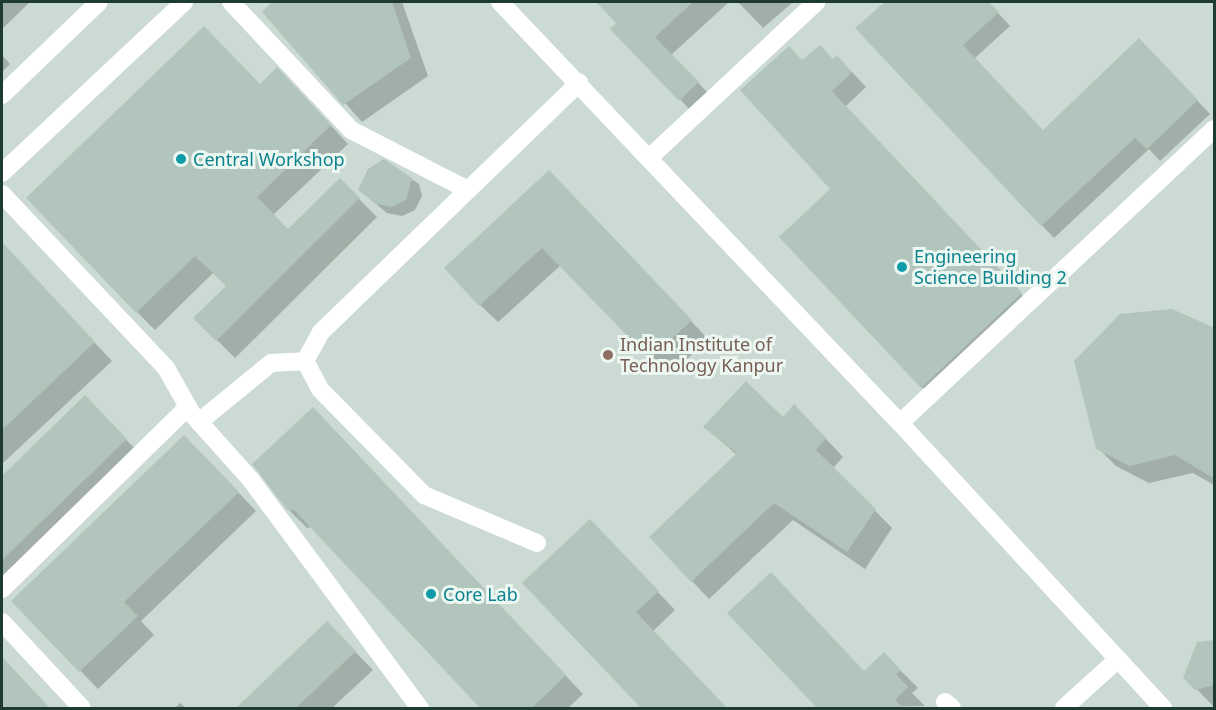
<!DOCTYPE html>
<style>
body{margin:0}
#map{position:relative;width:1216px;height:710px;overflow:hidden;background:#dcebe4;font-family:"Noto Sans",sans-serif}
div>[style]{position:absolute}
.built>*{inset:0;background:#cbdad2}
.shadow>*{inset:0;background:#0003}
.building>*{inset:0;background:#b2c5bc}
.minor>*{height:18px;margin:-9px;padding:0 9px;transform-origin:9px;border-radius:9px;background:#fff}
.dots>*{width:16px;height:16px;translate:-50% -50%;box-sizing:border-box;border:3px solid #edf7f1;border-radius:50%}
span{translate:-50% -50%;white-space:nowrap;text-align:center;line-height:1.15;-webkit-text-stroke:6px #edf7f1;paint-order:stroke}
.culture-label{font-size:18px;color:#0d838f}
.left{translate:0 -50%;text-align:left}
.education-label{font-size:18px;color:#785e54}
.frame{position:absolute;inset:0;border:3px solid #1d3b32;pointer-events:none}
</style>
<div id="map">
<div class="built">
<i style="clip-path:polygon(2px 2px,1214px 2px,1214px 708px,2px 708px)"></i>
</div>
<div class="shadow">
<i style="clip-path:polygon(2px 2px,30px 2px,2px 29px)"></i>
<i style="clip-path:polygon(275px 2px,402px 2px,428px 76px,362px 122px,264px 12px)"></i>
<i style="clip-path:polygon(598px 2px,729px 2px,671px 55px,715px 100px,697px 117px,612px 29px,618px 23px)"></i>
<i style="clip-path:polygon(738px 2px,793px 2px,763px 28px)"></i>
<i style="clip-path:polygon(887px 2px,988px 2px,1010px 26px,975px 58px,1043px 132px,1152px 53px,1210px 114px,1160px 161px,1149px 149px,1054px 238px,857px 28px)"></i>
<i style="clip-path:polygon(2px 55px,10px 64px,2px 72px)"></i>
<i style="clip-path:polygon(834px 61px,852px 72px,866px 87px,845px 107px,1035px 309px,936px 401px,922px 387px,832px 189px,802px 62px)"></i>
<i style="clip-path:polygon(260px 85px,295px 87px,348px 144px,273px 215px,289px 231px,340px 180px,377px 217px,235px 358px,195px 318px,228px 286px,214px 272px,155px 330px,137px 312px)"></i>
<i style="clip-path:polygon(384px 161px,419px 184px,422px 196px,415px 210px,402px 216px,387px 213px,370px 199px)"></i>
<i style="clip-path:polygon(566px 190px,708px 339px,669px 376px,561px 265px,498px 322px,480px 305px)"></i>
<i style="clip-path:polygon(2px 244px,112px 361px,2px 464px)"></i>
<i style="clip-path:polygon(1214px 330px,1214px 485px,1193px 473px,1149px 483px,1116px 466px,1098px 448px)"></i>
<i style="clip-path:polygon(85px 398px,144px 458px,2px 588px,2px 478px)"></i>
<i style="clip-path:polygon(783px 419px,812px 424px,843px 457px,833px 468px,892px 528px,865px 569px,793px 520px,709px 599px,692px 581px,737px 455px,705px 427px)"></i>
<i style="clip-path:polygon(331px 427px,583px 694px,568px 708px,482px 708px,312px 527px,307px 528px,289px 510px)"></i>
<i style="clip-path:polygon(202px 454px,256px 511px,141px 621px,154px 635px,98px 689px,13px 601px)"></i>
<i style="clip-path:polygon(607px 539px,675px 610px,653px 631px,726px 708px,643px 708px,525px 583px)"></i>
<i style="clip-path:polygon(729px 613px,864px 672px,884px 654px,918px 688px,912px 693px,925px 706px,819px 708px)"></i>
<i style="clip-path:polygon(327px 623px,373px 670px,332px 708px,238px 708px)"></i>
<i style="clip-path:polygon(1214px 643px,1214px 707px,1185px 677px)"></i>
<i style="clip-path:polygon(2px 658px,49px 708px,2px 708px)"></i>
<i style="clip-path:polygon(180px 703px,186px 708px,175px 708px)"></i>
</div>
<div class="building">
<i style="clip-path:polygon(272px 2px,392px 2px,411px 58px,343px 105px,262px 12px)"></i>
<i style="clip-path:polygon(596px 2px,693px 2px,655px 37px,699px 82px,679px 101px,610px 29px,616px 23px)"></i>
<i style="clip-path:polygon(885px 2px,989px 2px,999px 12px,963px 45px,1043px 130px,1139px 38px,1198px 100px,1147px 149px,1135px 138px,1041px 226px,855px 28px)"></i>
<i style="clip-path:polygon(204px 26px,260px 84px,277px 67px,331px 125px,257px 197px,288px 229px,340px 178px,360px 198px,216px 341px,193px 318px,226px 286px,195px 256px,136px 313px,26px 198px)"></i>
<i style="clip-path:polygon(820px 45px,833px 59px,837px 55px,852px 72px,832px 91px,1022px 293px,921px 388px,779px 237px,830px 189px,740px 90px,789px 46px,802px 60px)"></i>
<i style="clip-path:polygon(384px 159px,412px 178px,406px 200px,391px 207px,376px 204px,358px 190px,368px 169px)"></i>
<i style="clip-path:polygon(549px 170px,692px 320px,650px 359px,542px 248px,479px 306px,444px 268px)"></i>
<i style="clip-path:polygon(2px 242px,95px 342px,2px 430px)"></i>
<i style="clip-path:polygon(1172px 309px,1215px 328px,1215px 479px,1175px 455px,1130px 466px,1096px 449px,1074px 361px,1120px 314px)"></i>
<i style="clip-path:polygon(746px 381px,783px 417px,794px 404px,826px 438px,816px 450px,876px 509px,847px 552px,774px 503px,691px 582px,649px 537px,737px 453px,703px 427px)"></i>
<i style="clip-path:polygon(85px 395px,127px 439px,2px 560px,2px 476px)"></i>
<i style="clip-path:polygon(313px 407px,566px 675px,532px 708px,480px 708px,294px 510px,288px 511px,252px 464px)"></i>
<i style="clip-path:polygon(184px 435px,239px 492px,124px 602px,138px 616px,79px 672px,11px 601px)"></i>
<i style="clip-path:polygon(590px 519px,659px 591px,636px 612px,727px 708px,641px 708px,522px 583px)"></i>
<i style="clip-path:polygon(771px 572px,864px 671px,884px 652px,901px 670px,896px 674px,908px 687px,895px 700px,903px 708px,817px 708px,727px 613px)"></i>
<i style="clip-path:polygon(327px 621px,356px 651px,296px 708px,236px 708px)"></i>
<i style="clip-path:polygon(1215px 640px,1215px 685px,1195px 690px,1183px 678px,1197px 642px)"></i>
<i style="clip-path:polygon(2px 657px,50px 708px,2px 708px)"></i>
</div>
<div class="minor">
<i style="left:231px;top:2px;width:175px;rotate:46.8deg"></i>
<i style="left:351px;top:130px;width:131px;rotate:27.1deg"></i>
<i style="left:500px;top:2px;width:581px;rotate:46.47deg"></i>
<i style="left:900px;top:423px;width:388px;rotate:47.3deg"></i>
<i style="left:2px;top:95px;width:134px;rotate:-43.8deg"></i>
<i style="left:649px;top:158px;width:229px;rotate:-43deg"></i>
<i style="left:2px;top:173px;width:250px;rotate:-43.2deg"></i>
<i style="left:2px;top:194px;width:239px;rotate:46.7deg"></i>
<i style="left:166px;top:368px;width:53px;rotate:60.5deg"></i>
<i style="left:192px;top:414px;width:89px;rotate:48.2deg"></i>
<i style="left:251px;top:480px;width:284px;rotate:53.5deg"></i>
<i style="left:199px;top:422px;width:93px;rotate:-39.3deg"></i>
<i style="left:271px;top:363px;width:34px;rotate:-3deg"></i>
<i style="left:900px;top:423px;width:430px;rotate:-43.1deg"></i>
<i style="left:537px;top:543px;width:123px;rotate:-157deg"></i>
<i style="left:424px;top:495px;width:148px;rotate:-134.5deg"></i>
<i style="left:320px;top:389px;width:32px;rotate:-118deg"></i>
<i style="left:305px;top:361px;width:33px;rotate:-61deg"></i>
<i style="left:321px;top:332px;width:359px;rotate:-44deg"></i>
<i style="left:2px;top:589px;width:260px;rotate:-44.4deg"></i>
<i style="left:2px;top:622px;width:117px;rotate:47.1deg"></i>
<i style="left:945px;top:702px;width:9px;rotate:41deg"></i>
<i style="left:1064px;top:708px;width:73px;rotate:-42.2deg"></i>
</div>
<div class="dots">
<i style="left:181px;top:159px;background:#0f9aa8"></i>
<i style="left:902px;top:267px;background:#0f9aa8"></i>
<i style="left:608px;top:355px;background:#8d6e63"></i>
<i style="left:431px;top:594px;background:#0f9aa8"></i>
</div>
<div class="culture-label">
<span class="left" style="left:193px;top:159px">Central Workshop</span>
<span class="left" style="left:914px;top:267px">Engineering<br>Science Building 2</span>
<span class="left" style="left:443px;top:594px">Core Lab</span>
</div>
<div class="education-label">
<span class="left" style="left:620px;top:355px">Indian Institute of<br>Technology Kanpur</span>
</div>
<div class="frame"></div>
</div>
